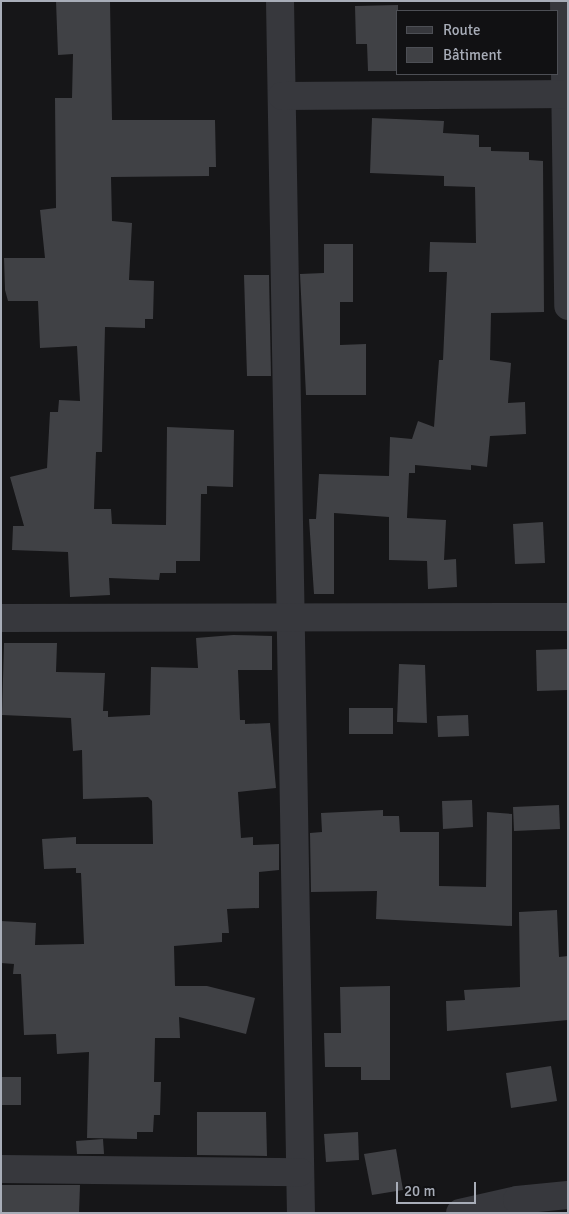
<!DOCTYPE html>
<meta charset="utf-8">
<style>
body{margin:0}
#map{position:relative;width:569px;height:1214px;overflow:hidden;background:#161618;font-family:Signika,sans-serif}
div>[style]{position:absolute}
.building>*{inset:0;background:#404145}
.street>*{height:28px;margin:-14px;padding:0 14px;transform-origin:14px;border-radius:14px;background:#37383d}
span{translate:-50% -50%;white-space:nowrap;text-align:center;line-height:1.15;-webkit-text-stroke:4px #111113;paint-order:stroke}
.frame{position:absolute;inset:0;border:2px solid #a8adb8;pointer-events:none}
.legend{position:absolute;left:396px;top:10px;width:162px;height:65px;box-sizing:border-box;background:#111113;border:1px solid #4d4f55;margin:0;padding:6px 9px;list-style:none;font-size:15px;color:#a8adb8}
.legend li{display:flex;align-items:center;gap:10px;height:25px}
.legend b{width:25px;border:1px solid #4d4f55}
.scale{position:absolute;left:396px;top:1182px;width:80px;height:22px;box-sizing:border-box;border:2px solid #a8adb8;border-top:0;padding-left:6px;font-size:15px;line-height:18px;white-space:nowrap;color:#a8adb8;-webkit-text-stroke:4px #111113;paint-order:stroke}
</style>
<div id="map">
<div class="building">
<i style="clip-path:polygon(56px 1px,110px 1px,112px 120px,215px 120px,216px 167px,209px 167px,209px 176px,111px 177px,112px 221px,132px 223px,129px 280px,154px 281px,153px 319px,145px 319px,145px 328px,105px 327px,102px 452px,96px 452px,94px 509px,111px 509px,112px 524px,166px 525px,167px 427px,234px 430px,233px 487px,207px 486px,207px 494px,201px 494px,200px 561px,176px 561px,176px 573px,160px 573px,159px 580px,109px 578px,110px 595px,70px 597px,68px 552px,12px 550px,13px 526px,24px 526px,10px 477px,47px 468px,50px 412px,58px 412px,59px 400px,80px 401px,77px 346px,40px 348px,38px 301px,8px 301px,5px 290px,4px 258px,45px 258px,40px 210px,56px 208px,55px 98px,72px 98px,73px 54px,58px 55px)"></i>
<i style="clip-path:polygon(398px 5px,398px 71px,368px 71px,367px 44px,356px 44px,355px 6px)"></i>
<i style="clip-path:polygon(372px 118px,444px 121px,443px 133px,479px 135px,479px 147px,491px 147px,491px 151px,529px 152px,529px 160px,543px 161px,544px 312px,491px 313px,490px 360px,511px 363px,508px 403px,525px 402px,526px 434px,490px 436px,487px 467px,471px 465px,471px 470px,415px 465px,415px 473px,409px 473px,407px 518px,446px 520px,444px 560px,456px 559px,457px 587px,428px 589px,427px 561px,389px 560px,389px 517px,334px 513px,334px 594px,314px 594px,309px 519px,316px 519px,319px 474px,389px 476px,390px 437px,412px 439px,418px 421px,434px 427px,439px 360px,443px 360px,447px 272px,429px 272px,430px 242px,476px 243px,475px 187px,444px 186px,444px 176px,370px 173px)"></i>
<i style="clip-path:polygon(324px 244px,353px 244px,353px 302px,340px 302px,340px 345px,366px 344px,366px 395px,306px 395px,300px 274px,324px 273px)"></i>
<i style="clip-path:polygon(244px 275px,269px 275px,271px 376px,247px 376px)"></i>
<i style="clip-path:polygon(543px 522px,545px 563px,515px 564px,513px 524px)"></i>
<i style="clip-path:polygon(233px 635px,272px 636px,272px 670px,238px 670px,240px 720px,245px 720px,245px 724px,270px 723px,276px 788px,238px 792px,241px 838px,253px 837px,253px 845px,279px 844px,279px 870px,259px 872px,259px 908px,227px 909px,229px 933px,222px 933px,222px 942px,174px 946px,175px 986px,207px 986px,255px 998px,246px 1034px,179px 1017px,180px 1038px,155px 1038px,154px 1082px,161px 1082px,160px 1115px,154px 1115px,153px 1132px,137px 1132px,137px 1139px,87px 1138px,89px 1052px,57px 1054px,56px 1034px,24px 1035px,21px 974px,13px 974px,14px 964px,1px 963px,1px 921px,36px 923px,35px 945px,84px 944px,81px 873px,76px 873px,76px 868px,44px 869px,42px 839px,76px 837px,76px 844px,153px 844px,152px 801px,148px 797px,83px 799px,82px 750px,73px 751px,71px 718px,2px 715px,4px 643px,57px 643px,56px 672px,105px 673px,103px 711px,108px 711px,108px 717px,150px 715px,151px 667px,198px 668px,196px 638px)"></i>
<i style="clip-path:polygon(568px 649px,568px 690px,537px 691px,536px 650px)"></i>
<i style="clip-path:polygon(399px 664px,425px 665px,427px 723px,397px 722px)"></i>
<i style="clip-path:polygon(349px 708px,393px 708px,393px 734px,349px 734px)"></i>
<i style="clip-path:polygon(468px 715px,469px 736px,438px 737px,437px 716px)"></i>
<i style="clip-path:polygon(472px 800px,473px 827px,443px 829px,442px 801px)"></i>
<i style="clip-path:polygon(559px 805px,560px 829px,514px 831px,513px 807px)"></i>
<i style="clip-path:polygon(383px 810px,383px 816px,399px 816px,400px 832px,439px 832px,439px 886px,486px 887px,487px 812px,512px 814px,512px 926px,376px 919px,377px 891px,311px 892px,310px 833px,322px 832px,321px 813px)"></i>
<i style="clip-path:polygon(557px 910px,559px 957px,568px 956px,568px 1020px,447px 1031px,446px 1001px,465px 1000px,464px 990px,520px 987px,519px 912px)"></i>
<i style="clip-path:polygon(390px 986px,390px 1080px,361px 1080px,361px 1067px,325px 1067px,324px 1033px,341px 1033px,340px 987px)"></i>
<i style="clip-path:polygon(551px 1066px,557px 1101px,511px 1108px,506px 1073px)"></i>
<i style="clip-path:polygon(1px 1077px,21px 1077px,21px 1105px,1px 1105px)"></i>
<i style="clip-path:polygon(197px 1112px,266px 1112px,267px 1156px,197px 1155px)"></i>
<i style="clip-path:polygon(358px 1132px,359px 1160px,326px 1162px,324px 1134px)"></i>
<i style="clip-path:polygon(103px 1139px,104px 1154px,77px 1154px,76px 1141px)"></i>
<i style="clip-path:polygon(396px 1149px,403px 1190px,372px 1195px,364px 1154px)"></i>
<i style="clip-path:polygon(1px 1185px,80px 1185px,79px 1213px,1px 1213px)"></i>
</div>
<div class="street">
<i style="left:280px;top:1px;width:1212px;rotate:89.01deg"></i>
<i style="left:564px;top:1px;width:305px;rotate:89.2deg"></i>
<i style="left:282px;top:96px;width:286px;rotate:-0.4deg"></i>
<i style="left:1px;top:618px;width:567px;rotate:-0.1deg"></i>
<i style="left:1px;top:1169px;width:299px;rotate:0.6deg"></i>
<i style="left:460px;top:1213px;width:58px;rotate:-12.8deg"></i>
<i style="left:517px;top:1200px;width:51px;rotate:-5.6deg"></i>
</div>
<div class="frame"></div>
<ul class="legend">
<li><b style="height:6px;background:#37383d"></b>Route</li>
<li><b style="height:14px;background:#404145"></b>Bâtiment</li>
</ul>
<div class="scale">20 m</div>
</div>
